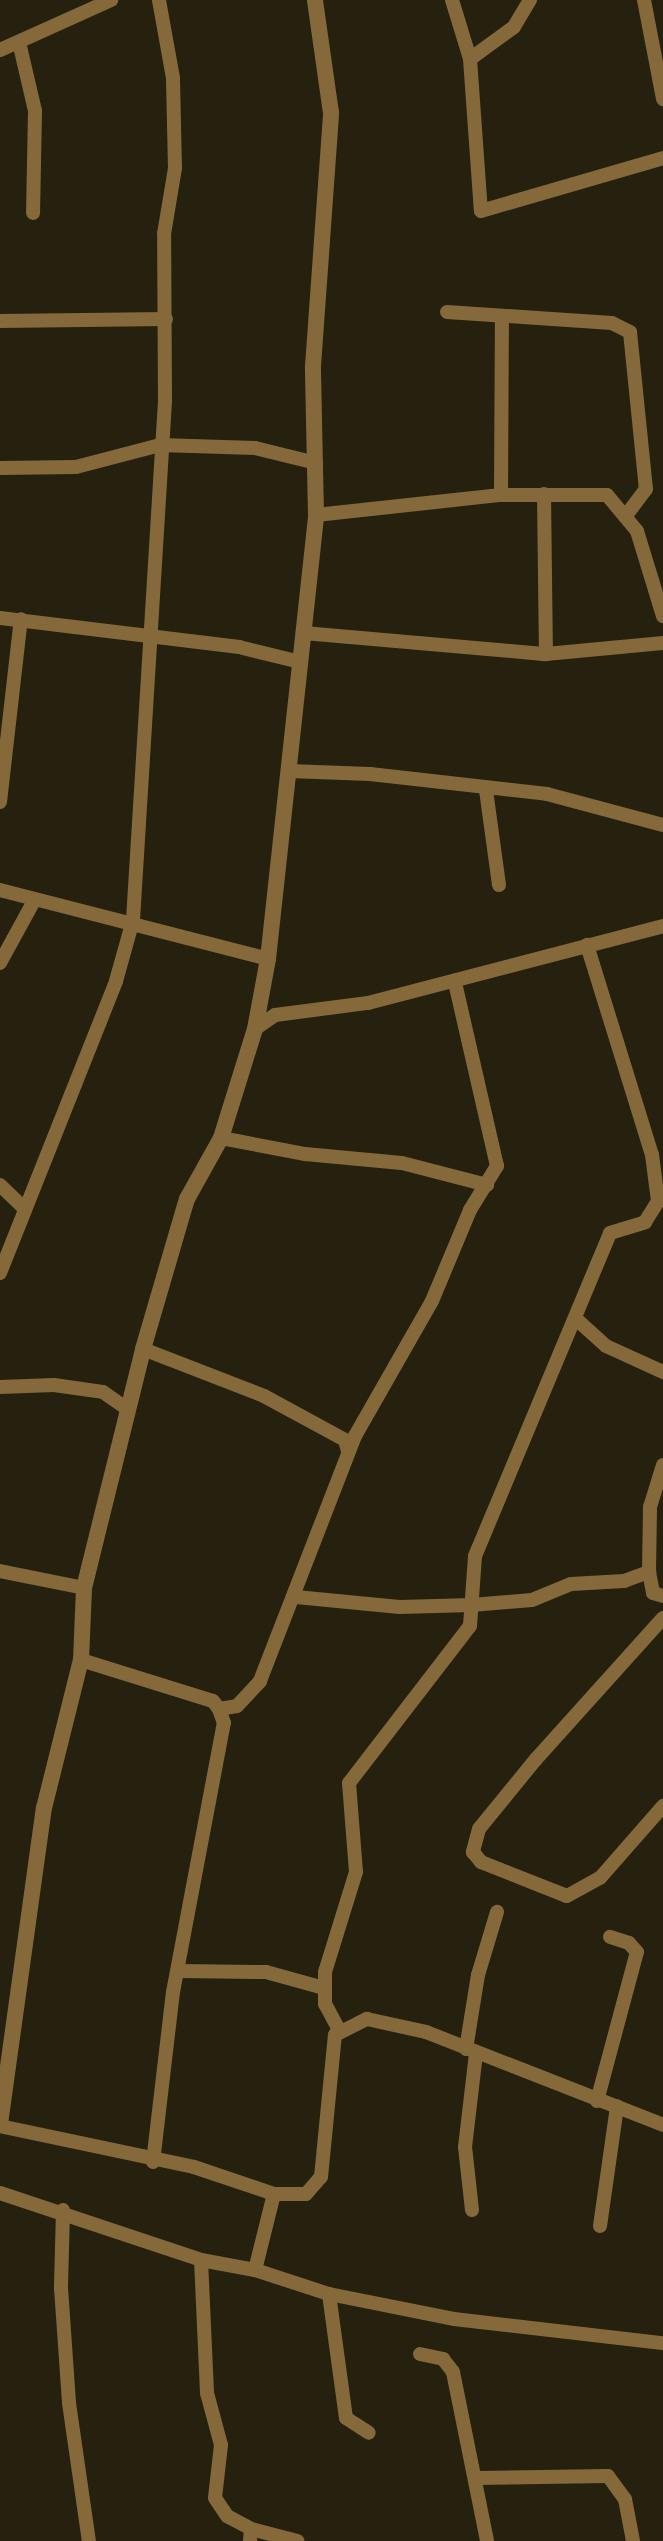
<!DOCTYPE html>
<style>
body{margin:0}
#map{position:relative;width:663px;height:2541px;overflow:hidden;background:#26210f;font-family:"DM Sans",sans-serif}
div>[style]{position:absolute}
.minor>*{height:14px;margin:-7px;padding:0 7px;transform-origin:7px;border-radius:7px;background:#85693b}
.tertiary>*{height:16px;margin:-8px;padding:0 8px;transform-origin:8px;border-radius:8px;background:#85693b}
span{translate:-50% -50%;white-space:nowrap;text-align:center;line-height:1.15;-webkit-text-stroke:8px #26210f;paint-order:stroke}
</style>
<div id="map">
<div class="minor">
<i style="left:452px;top:0;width:62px;rotate:73deg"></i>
<i style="left:530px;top:0;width:31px;rotate:121deg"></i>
<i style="left:514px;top:27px;width:54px;rotate:144deg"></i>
<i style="left:470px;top:59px;width:152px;rotate:85.9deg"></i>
<i style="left:481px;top:211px;width:190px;rotate:-16.2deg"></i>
<i style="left:644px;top:0;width:101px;rotate:79.1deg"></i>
<i style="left:19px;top:42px;width:71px;rotate:76.9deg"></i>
<i style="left:35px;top:111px;width:102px;rotate:91.1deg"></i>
<i style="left:0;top:50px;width:122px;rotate:-24.2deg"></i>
<i style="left:447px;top:312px;width:165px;rotate:3.8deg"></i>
<i style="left:612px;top:323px;width:20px;rotate:27deg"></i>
<i style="left:630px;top:332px;width:158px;rotate:84.2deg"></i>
<i style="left:646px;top:489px;width:31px;rotate:127deg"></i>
<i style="left:0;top:321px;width:166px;rotate:-0.7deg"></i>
<i style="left:0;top:468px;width:76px;rotate:-0.8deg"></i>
<i style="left:76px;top:467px;width:87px;rotate:-14.7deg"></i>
<i style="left:160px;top:445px;width:95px;rotate:1.8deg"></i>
<i style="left:255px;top:448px;width:63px;rotate:13.8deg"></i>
<i style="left:544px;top:494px;width:160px;rotate:89.3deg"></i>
<i style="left:501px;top:495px;width:179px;rotate:-89.7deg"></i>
<i style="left:316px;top:515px;width:186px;rotate:-6.2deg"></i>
<i style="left:501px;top:495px;width:106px"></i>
<i style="left:607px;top:495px;width:47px;rotate:50.2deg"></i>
<i style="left:637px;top:531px;width:89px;rotate:73deg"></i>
<i style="left:0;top:618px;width:241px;rotate:6.9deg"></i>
<i style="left:239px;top:647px;width:63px;rotate:13.8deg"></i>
<i style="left:304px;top:633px;width:243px;rotate:5deg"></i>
<i style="left:546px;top:654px;width:118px;rotate:-5.4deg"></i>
<i style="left:289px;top:771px;width:81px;rotate:2.1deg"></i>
<i style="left:370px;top:774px;width:178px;rotate:6.4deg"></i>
<i style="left:547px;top:794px;width:120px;rotate:15deg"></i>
<i style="left:486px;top:790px;width:96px;rotate:82.2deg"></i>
<i style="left:0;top:802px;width:184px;rotate:-83.5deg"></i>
<i style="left:0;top:890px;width:277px;rotate:14.4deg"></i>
<i style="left:0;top:963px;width:71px;rotate:-61.3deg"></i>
<i style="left:255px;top:1029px;width:24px;rotate:-35deg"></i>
<i style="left:275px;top:1015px;width:94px;rotate:-7.4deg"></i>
<i style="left:368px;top:1003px;width:305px;rotate:-14.6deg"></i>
<i style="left:221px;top:1138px;width:86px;rotate:10.8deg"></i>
<i style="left:305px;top:1154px;width:97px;rotate:5.3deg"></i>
<i style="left:402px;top:1163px;width:88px;rotate:14.5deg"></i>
<i style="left:0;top:1185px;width:35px;rotate:44deg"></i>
<i style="left:0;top:1273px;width:314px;rotate:-68.3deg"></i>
<i style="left:116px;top:981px;width:63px;rotate:-74.4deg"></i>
<i style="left:133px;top:920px;width:520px;rotate:-86.47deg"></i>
<i style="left:165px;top:401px;width:167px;rotate:-90.3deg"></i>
<i style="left:164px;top:234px;width:67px;rotate:-80.5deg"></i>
<i style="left:175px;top:168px;width:90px;rotate:-91.3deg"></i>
<i style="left:173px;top:78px;width:79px;rotate:-100.2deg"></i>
<i style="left:575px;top:1318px;width:42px;rotate:42.1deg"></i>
<i style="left:606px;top:1346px;width:63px;rotate:24.5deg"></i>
<i style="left:143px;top:1349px;width:130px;rotate:21.2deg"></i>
<i style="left:264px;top:1396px;width:92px;rotate:28.5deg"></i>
<i style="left:345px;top:1440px;width:11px;rotate:75deg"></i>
<i style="left:0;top:1387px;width:54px;rotate:-2.1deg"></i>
<i style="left:54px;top:1385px;width:49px;rotate:8.1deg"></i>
<i style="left:103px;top:1392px;width:29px;rotate:35deg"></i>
<i style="left:0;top:1571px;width:86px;rotate:11.4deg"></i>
<i style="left:649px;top:1572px;width:65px;rotate:-89.1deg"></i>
<i style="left:650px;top:1507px;width:44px;rotate:-72.8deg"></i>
<i style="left:296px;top:1597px;width:104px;rotate:5.5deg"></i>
<i style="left:400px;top:1607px;width:72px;rotate:-1.6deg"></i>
<i style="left:472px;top:1605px;width:60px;rotate:-4.8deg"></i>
<i style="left:532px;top:1600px;width:42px;rotate:-22.3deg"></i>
<i style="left:571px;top:1584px;width:53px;rotate:-3.2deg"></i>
<i style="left:624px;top:1581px;width:27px;rotate:-20deg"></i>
<i style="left:649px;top:1572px;width:21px;rotate:79deg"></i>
<i style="left:653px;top:1593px;width:10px;rotate:17deg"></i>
<i style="left:663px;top:1618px;width:190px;rotate:132deg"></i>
<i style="left:536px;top:1759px;width:90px;rotate:129.2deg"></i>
<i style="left:479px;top:1829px;width:24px;rotate:105deg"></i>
<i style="left:473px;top:1852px;width:13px;rotate:51deg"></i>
<i style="left:481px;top:1862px;width:92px;rotate:21.6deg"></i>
<i style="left:567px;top:1896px;width:38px;rotate:-29deg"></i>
<i style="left:600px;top:1878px;width:96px;rotate:-48.8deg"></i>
<i style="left:81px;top:1660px;width:138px;rotate:17.3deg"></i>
<i style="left:213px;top:1701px;width:10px;rotate:53deg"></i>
<i style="left:180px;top:1971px;width:86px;rotate:0.7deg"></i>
<i style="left:266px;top:1972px;width:60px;rotate:15.4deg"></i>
<i style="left:339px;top:2030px;width:30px;rotate:-118deg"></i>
<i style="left:325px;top:2004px;width:32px;rotate:-90deg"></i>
<i style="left:325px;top:1972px;width:105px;rotate:-72.8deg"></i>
<i style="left:356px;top:1872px;width:89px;rotate:-94.5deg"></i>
<i style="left:349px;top:1783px;width:198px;rotate:-52.4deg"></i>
<i style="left:470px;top:1626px;width:70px;rotate:-85.9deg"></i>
<i style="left:475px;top:1556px;width:350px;rotate:-67.3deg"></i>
<i style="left:610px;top:1233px;width:37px;rotate:-17deg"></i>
<i style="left:645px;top:1222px;width:25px;rotate:-58deg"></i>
<i style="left:658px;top:1201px;width:46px;rotate:-97.4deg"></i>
<i style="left:652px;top:1155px;width:220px;rotate:-107.2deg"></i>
<i style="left:466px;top:2049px;width:75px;rotate:-80.8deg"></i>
<i style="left:478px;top:1975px;width:66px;rotate:-73.2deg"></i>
<i style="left:597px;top:2101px;width:154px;rotate:-75deg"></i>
<i style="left:637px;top:1952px;width:12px;rotate:-132deg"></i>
<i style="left:629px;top:1943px;width:20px;rotate:-162deg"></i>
<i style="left:0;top:2126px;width:198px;rotate:11.9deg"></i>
<i style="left:194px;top:2167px;width:84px;rotate:18.6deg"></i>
<i style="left:274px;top:2194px;width:32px"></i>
<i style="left:306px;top:2194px;width:23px;rotate:-49deg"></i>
<i style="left:321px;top:2177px;width:143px;rotate:-84.4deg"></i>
<i style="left:335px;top:2035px;width:36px;rotate:-27deg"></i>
<i style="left:367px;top:2019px;width:60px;rotate:12.4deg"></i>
<i style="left:426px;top:2032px;width:255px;rotate:21.4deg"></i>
<i style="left:153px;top:2162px;width:171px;rotate:-83.3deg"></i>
<i style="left:173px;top:1992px;width:274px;rotate:-79.3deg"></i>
<i style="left:224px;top:1723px;width:15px;rotate:-110deg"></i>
<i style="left:219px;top:1709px;width:18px;rotate:-9deg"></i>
<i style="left:237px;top:1706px;width:34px;rotate:-47deg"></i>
<i style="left:260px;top:1681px;width:263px;rotate:-68.8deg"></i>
<i style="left:355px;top:1436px;width:155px;rotate:-60.3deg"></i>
<i style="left:432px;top:1301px;width:99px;rotate:-67.3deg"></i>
<i style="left:470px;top:1210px;width:52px;rotate:-58.5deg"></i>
<i style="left:497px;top:1166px;width:188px;rotate:-102.9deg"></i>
<i style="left:0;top:2193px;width:212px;rotate:18.4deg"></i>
<i style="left:201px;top:2260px;width:55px;rotate:10.5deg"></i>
<i style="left:255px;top:2270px;width:78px;rotate:18deg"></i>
<i style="left:329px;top:2294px;width:125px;rotate:82.2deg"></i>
<i style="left:346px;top:2418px;width:27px;rotate:33deg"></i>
<i style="left:63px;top:2210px;width:78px;rotate:91.5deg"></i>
<i style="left:61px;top:2288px;width:115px;rotate:86deg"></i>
<i style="left:69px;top:2403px;width:139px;rotate:81.8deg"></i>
<i style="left:472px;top:2210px;width:63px;rotate:-96.3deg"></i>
<i style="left:465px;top:2147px;width:95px;rotate:-83.3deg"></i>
<i style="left:600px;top:2226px;width:121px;rotate:-81.9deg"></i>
<i style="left:201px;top:2260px;width:133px;rotate:87.4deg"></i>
<i style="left:207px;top:2393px;width:54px;rotate:74.9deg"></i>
<i style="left:221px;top:2445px;width:53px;rotate:96.5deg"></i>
<i style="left:215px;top:2498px;width:22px;rotate:56deg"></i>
<i style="left:227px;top:2516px;width:27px;rotate:28deg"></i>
<i style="left:251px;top:2529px;width:12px;rotate:95deg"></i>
<i style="left:255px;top:2270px;width:78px;rotate:-76deg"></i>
<i style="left:329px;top:2294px;width:127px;rotate:11.3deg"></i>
<i style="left:454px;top:2319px;width:210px;rotate:6.6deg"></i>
<i style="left:420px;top:2354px;width:24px;rotate:12deg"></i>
<i style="left:443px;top:2359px;width:16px;rotate:52deg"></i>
<i style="left:453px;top:2372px;width:172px;rotate:78.6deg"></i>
<i style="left:476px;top:2478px;width:132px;rotate:-0.9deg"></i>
<i style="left:608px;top:2476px;width:29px;rotate:54deg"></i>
<i style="left:625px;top:2499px;width:43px;rotate:79.2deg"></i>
<i style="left:251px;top:2529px;width:48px;rotate:14.6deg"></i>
</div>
<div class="tertiary">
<i style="left:0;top:2124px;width:319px;rotate:-82.1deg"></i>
<i style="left:44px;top:1808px;width:153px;rotate:-76deg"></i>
<i style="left:81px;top:1660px;width:72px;rotate:-87.6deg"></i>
<i style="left:84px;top:1588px;width:246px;rotate:-76.1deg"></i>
<i style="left:143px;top:1349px;width:156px;rotate:-73.7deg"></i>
<i style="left:187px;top:1199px;width:70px;rotate:-60.9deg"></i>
<i style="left:221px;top:1138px;width:114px;rotate:-72.7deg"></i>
<i style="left:255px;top:1029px;width:71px;rotate:-79.5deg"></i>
<i style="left:268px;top:959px;width:447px;rotate:-83.8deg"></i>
<i style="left:316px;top:515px;width:149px;rotate:-91.2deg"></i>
<i style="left:313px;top:366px;width:254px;rotate:-85.9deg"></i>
<i style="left:331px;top:113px;width:114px;rotate:-98.1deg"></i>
</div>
</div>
